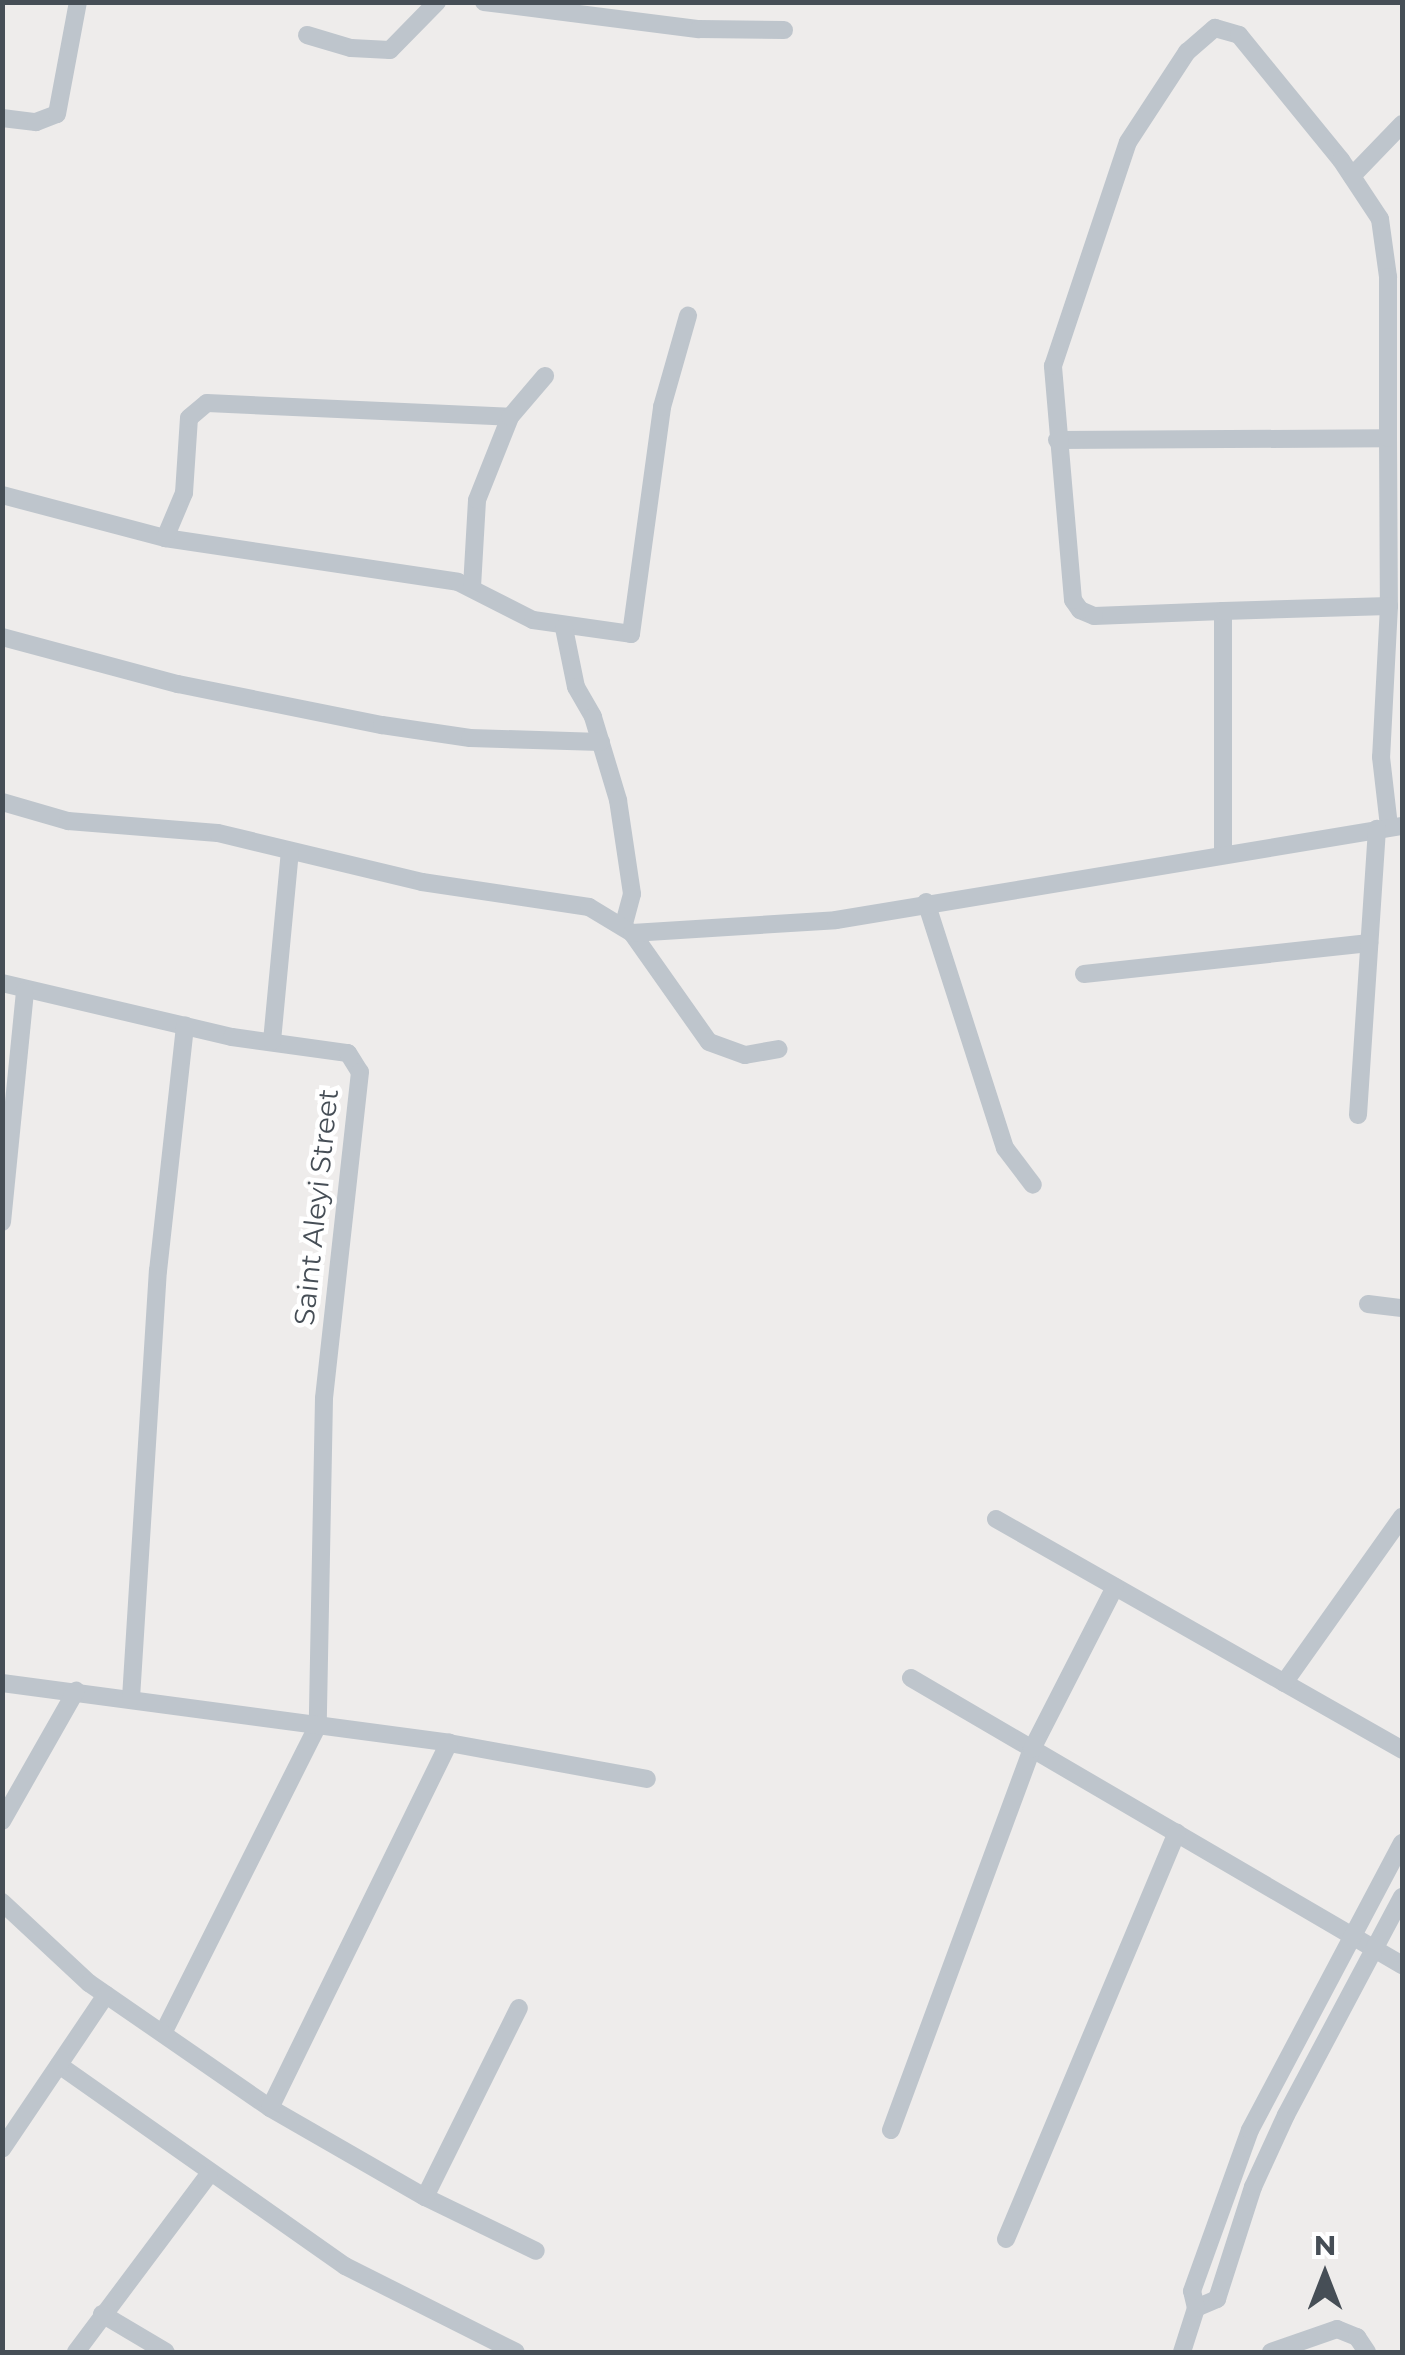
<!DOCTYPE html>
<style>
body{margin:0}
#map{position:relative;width:1405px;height:2355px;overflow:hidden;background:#eeeceb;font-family:Montserrat,sans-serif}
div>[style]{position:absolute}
.street>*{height:18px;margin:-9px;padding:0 9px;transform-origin:9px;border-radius:9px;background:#bec5cc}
span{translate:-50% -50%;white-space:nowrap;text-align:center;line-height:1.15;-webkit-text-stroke:9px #fff;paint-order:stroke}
.street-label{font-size:28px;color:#464e56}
.frame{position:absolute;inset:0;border:5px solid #464e56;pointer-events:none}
.north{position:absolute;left:1275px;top:2225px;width:100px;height:100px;-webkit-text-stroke:8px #fff;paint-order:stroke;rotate:0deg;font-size:28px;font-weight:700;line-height:40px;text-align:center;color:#464e56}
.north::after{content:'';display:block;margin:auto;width:35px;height:45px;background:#464e56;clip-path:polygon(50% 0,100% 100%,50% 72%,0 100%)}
</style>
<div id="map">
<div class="street">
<i style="left:484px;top:2px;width:217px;rotate:7.2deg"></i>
<i style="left:699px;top:29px;width:85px;rotate:0.7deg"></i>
<i style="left:307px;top:35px;width:46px;rotate:16.5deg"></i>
<i style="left:351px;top:48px;width:39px;rotate:3deg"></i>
<i style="left:390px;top:50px;width:67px;rotate:-45.6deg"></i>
<i style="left:2px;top:118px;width:34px;rotate:7deg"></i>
<i style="left:36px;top:122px;width:22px;rotate:-21deg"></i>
<i style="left:57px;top:114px;width:114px;rotate:-79.4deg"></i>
<i style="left:1352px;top:176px;width:72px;rotate:-46.1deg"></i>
<i style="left:1057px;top:440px;width:331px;rotate:-0.3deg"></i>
<i style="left:1388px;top:438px;width:168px;rotate:89.7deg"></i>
<i style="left:2px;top:495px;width:169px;rotate:14.8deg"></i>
<i style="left:165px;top:538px;width:296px;rotate:8.5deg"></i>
<i style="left:458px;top:582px;width:84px;rotate:26.9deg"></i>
<i style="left:533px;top:620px;width:99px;rotate:8.1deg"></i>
<i style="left:631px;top:634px;width:229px;rotate:-82.2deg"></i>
<i style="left:662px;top:407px;width:95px;rotate:-74.1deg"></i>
<i style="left:165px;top:538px;width:49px;rotate:-67.1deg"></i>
<i style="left:184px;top:493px;width:75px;rotate:-86.2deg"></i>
<i style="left:189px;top:418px;width:23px;rotate:-40deg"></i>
<i style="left:207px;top:403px;width:303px;rotate:2.6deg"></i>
<i style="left:472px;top:587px;width:87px;rotate:-86.7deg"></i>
<i style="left:477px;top:500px;width:89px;rotate:-68.3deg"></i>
<i style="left:510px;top:417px;width:54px;rotate:-49.5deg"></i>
<i style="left:1223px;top:611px;width:129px;rotate:177.8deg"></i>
<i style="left:1094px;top:616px;width:15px;rotate:-157deg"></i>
<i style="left:1080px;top:610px;width:12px;rotate:-125deg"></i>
<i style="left:1073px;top:600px;width:235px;rotate:-94.9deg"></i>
<i style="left:1053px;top:366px;width:236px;rotate:-71.5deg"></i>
<i style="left:1128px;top:142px;width:108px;rotate:-56.8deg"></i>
<i style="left:1187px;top:52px;width:37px;rotate:-41deg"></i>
<i style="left:1215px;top:28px;width:25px;rotate:16deg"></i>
<i style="left:1239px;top:35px;width:161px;rotate:50.8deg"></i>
<i style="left:1341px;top:160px;width:71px;rotate:56.5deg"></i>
<i style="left:1380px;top:219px;width:59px;rotate:82.1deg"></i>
<i style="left:1388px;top:277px;width:161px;rotate:90deg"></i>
<i style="left:564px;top:628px;width:60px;rotate:78.5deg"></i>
<i style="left:576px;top:687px;width:34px;rotate:60deg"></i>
<i style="left:593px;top:717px;width:87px;rotate:73.2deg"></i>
<i style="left:618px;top:800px;width:95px;rotate:81.5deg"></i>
<i style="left:632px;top:894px;width:31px;rotate:105deg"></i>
<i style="left:2px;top:637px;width:182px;rotate:15deg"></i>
<i style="left:178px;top:684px;width:208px;rotate:11.4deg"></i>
<i style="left:382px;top:725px;width:89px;rotate:8.4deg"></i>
<i style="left:470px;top:738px;width:131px;rotate:1.7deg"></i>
<i style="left:2px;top:802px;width:69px;rotate:16.1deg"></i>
<i style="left:68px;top:821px;width:150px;rotate:4.6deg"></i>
<i style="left:218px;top:833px;width:210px;rotate:13.5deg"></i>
<i style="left:422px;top:882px;width:169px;rotate:8.5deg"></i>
<i style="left:589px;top:907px;width:50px;rotate:31.2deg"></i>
<i style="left:632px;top:933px;width:133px;rotate:54.8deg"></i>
<i style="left:709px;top:1042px;width:38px;rotate:20deg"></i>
<i style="left:745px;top:1055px;width:34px;rotate:-10deg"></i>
<i style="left:1223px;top:855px;width:244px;rotate:-90deg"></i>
<i style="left:1223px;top:611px;width:166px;rotate:-1.7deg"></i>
<i style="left:1389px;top:606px;width:151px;rotate:93deg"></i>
<i style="left:1381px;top:757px;width:69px;rotate:83.4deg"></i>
<i style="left:926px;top:902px;width:258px;rotate:72.2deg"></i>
<i style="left:1005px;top:1148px;width:46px;rotate:52.9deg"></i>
<i style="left:632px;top:933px;width:204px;rotate:-3.6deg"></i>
<i style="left:836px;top:920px;width:574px;rotate:-9.43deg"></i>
<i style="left:1084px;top:974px;width:287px;rotate:-6.2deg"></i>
<i style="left:2px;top:983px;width:236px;rotate:13.2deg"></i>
<i style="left:232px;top:1037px;width:117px;rotate:7.9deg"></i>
<i style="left:348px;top:1053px;width:22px;rotate:58deg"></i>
<i style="left:360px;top:1072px;width:328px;rotate:96.3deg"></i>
<i style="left:324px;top:1398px;width:327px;rotate:91.1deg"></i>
<i style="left:318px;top:1725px;width:345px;rotate:116.7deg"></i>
<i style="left:272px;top:1041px;width:191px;rotate:-84.6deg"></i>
<i style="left:1358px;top:1115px;width:287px;rotate:-86.2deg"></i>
<i style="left:2px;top:1222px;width:232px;rotate:-84.3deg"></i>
<i style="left:1368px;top:1304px;width:34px;rotate:7deg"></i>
<i style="left:996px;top:1519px;width:467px;rotate:29.6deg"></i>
<i style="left:911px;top:1678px;width:569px;rotate:30.31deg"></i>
<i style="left:2px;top:1683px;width:451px;rotate:7.6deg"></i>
<i style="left:449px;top:1743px;width:201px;rotate:10.3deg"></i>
<i style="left:1284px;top:1683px;width:204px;rotate:-54.6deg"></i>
<i style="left:131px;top:1698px;width:428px;rotate:-86.4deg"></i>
<i style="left:158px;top:1271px;width:247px;rotate:-83.7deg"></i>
<i style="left:2px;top:1821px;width:150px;rotate:-60.4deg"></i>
<i style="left:2px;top:1902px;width:119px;rotate:43deg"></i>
<i style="left:89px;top:1983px;width:220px;rotate:34.6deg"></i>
<i style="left:270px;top:2108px;width:179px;rotate:29.9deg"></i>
<i style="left:425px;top:2197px;width:123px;rotate:25.9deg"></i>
<i style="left:59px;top:2065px;width:350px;rotate:35.1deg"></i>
<i style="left:345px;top:2266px;width:191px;rotate:26.7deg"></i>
<i style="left:270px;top:2108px;width:407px;rotate:-63.9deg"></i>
<i style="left:891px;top:2130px;width:406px;rotate:-69.7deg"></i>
<i style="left:1032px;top:1749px;width:182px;rotate:-62.9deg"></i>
<i style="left:2px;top:2149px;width:186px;rotate:-56deg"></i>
<i style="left:425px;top:2197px;width:211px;rotate:-63.6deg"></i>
<i style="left:1006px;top:2239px;width:441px;rotate:-67.2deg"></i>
<i style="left:1196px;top:2308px;width:23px;rotate:-23deg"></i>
<i style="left:1217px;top:2299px;width:118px;rotate:-72.2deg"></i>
<i style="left:1253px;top:2187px;width:79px;rotate:-65.4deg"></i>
<i style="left:1286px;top:2115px;width:247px;rotate:-62deg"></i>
<i style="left:102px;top:2314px;width:74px;rotate:30.7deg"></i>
<i style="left:76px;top:2352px;width:222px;rotate:-53.2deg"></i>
<i style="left:1182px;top:2352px;width:46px;rotate:-72.3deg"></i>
<i style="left:1196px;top:2308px;width:17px;rotate:-103deg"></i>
<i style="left:1192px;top:2291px;width:171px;rotate:-70.2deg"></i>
<i style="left:1250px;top:2130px;width:325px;rotate:-62.1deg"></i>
<i style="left:1271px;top:2352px;width:70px;rotate:-19.2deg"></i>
<i style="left:1337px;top:2329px;width:22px;rotate:22deg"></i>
<i style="left:1357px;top:2337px;width:18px;rotate:56deg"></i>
</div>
<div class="street-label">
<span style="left:316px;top:1207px;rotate:-84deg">Saint Aleyi Street</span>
</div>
<div class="frame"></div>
<div class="north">N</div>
</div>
